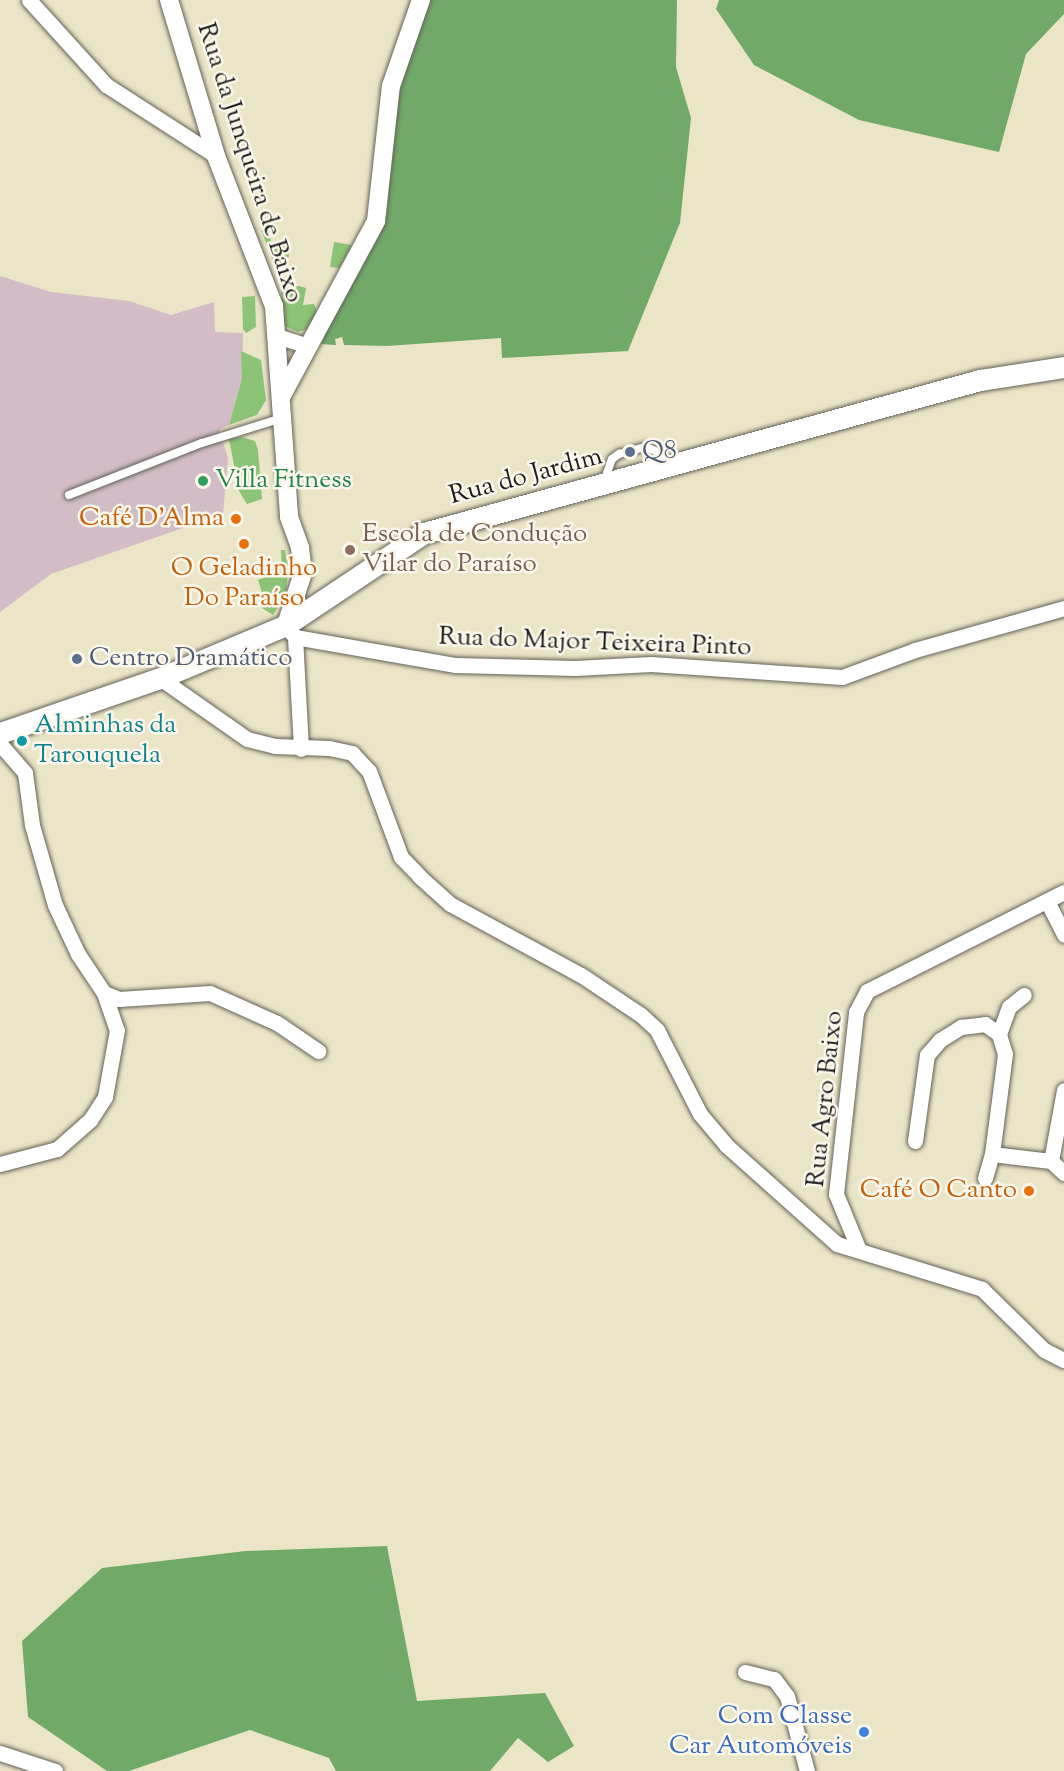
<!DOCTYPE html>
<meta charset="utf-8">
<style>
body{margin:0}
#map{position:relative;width:1064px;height:1771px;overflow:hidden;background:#ebe5c7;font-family:"Sorts Mill Goudy",serif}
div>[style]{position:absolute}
.industrial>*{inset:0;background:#d2bdc6}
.green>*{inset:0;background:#8cc477}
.forest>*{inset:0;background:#71aa68}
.roads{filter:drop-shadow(0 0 2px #646258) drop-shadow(0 0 2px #646258)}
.service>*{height:8px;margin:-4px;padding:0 4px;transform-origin:4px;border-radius:4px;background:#fff}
.minor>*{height:15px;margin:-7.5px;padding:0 7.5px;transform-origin:7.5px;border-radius:7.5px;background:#fff}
.tertiary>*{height:18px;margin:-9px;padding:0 9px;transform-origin:9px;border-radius:9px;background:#fff}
.secondary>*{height:21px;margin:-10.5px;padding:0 10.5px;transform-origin:10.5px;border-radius:10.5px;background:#fff}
.dots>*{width:16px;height:16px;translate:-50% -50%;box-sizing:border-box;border:3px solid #fbf7ec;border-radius:50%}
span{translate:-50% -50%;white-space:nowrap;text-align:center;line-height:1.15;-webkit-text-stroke:5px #fbf7ec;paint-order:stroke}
.street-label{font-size:26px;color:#1c1c1c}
.service-label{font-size:26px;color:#4e5e75}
.left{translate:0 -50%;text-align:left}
.leisure-label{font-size:26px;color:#27864d}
.food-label{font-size:26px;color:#c56008}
.right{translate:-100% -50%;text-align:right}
.education-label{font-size:26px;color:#785e54}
.culture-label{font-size:26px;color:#0d838f}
.shop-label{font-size:26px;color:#366cbe}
</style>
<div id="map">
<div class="industrial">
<i style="clip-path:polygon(0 276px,51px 292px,129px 301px,171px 315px,214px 302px,215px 332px,243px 333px,242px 378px,229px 425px,219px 430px,228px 458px,223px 514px,51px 574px,0 612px)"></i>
</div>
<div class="green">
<i style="clip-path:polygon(261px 230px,270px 231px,271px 245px,287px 244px,289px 257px,273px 261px)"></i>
<i style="clip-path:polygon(334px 242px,352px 245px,339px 268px,330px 267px)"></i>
<i style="clip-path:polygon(299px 286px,306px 288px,303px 305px,314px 304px,317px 312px,308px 329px,298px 332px,284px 326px,281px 289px)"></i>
<i style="clip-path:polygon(255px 296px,256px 327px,246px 333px,243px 329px,242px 297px)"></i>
<i style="clip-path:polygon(241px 351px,261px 360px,266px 400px,257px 415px,229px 425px,242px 378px)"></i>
<i style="clip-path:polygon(242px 437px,255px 441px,258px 450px,262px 499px,247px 504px,239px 491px,229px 439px)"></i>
<i style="clip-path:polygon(281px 550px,285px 550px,288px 568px,286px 594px,273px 615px,262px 608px,265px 602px,258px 580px,282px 571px)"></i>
</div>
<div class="forest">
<i style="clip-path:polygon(430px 0,677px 0,676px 67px,691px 118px,680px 223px,628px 351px,502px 358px,501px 338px,387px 346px,344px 345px,342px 337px,335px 339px,336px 345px,321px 344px,340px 297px,375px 243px,387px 213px,396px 90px)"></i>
<i style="clip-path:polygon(719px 0,1064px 0,1064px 14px,1026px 54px,999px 152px,859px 120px,754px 65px,716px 9px)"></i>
<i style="clip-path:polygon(387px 1546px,417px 1701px,545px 1693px,574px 1746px,548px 1762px,518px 1738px,490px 1771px,336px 1771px,329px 1758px,250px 1730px,129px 1771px,107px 1771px,28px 1717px,22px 1641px,102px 1568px,246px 1551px)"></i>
</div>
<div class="roads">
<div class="service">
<i style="left:604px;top:481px;width:23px;rotate:-70deg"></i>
<i style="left:612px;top:459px;width:9px;rotate:-36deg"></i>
<i style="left:619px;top:454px;width:28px;rotate:-15deg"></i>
<i style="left:646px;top:447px;width:13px;rotate:23deg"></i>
<i style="left:658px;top:452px;width:14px;rotate:51deg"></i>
<i style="left:69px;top:495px;width:143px;rotate:-21.4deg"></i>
<i style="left:202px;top:443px;width:81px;rotate:-17.3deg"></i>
</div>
<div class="minor">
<i style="left:29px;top:0;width:115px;rotate:47.8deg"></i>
<i style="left:106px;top:85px;width:131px;rotate:32.8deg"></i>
<i style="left:277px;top:336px;width:32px;rotate:18deg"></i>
<i style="left:290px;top:631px;width:8px;rotate:50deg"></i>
<i style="left:295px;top:637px;width:112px;rotate:86.9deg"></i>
<i style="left:295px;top:637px;width:163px;rotate:9.9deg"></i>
<i style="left:456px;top:665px;width:119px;rotate:1.4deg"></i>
<i style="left:575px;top:668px;width:76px;rotate:-3deg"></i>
<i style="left:651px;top:664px;width:191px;rotate:3.9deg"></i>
<i style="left:842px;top:677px;width:78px;rotate:-20.3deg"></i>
<i style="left:915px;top:650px;width:155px;rotate:-15.7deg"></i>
<i style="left:160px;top:678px;width:106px;rotate:35deg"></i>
<i style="left:247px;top:739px;width:29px;rotate:14deg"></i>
<i style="left:275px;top:746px;width:54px;rotate:2.1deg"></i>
<i style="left:329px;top:748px;width:24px;rotate:12deg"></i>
<i style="left:352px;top:753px;width:25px;rotate:47deg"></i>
<i style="left:369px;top:771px;width:92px;rotate:69.6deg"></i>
<i style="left:401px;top:857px;width:28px;rotate:46deg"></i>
<i style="left:420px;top:877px;width:40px;rotate:42deg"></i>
<i style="left:450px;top:904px;width:149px;rotate:28.5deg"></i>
<i style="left:581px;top:975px;width:72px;rotate:33.7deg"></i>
<i style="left:641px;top:1015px;width:22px;rotate:43deg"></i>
<i style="left:657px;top:1030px;width:94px;rotate:62.9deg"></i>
<i style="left:700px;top:1114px;width:42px;rotate:49.8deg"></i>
<i style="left:727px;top:1146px;width:147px;rotate:41.7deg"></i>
<i style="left:837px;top:1244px;width:152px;rotate:17.2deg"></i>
<i style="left:982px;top:1289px;width:87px;rotate:44.5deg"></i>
<i style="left:1044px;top:1350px;width:22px;rotate:27deg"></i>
<i style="left:0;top:744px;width:38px;rotate:49deg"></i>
<i style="left:25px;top:773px;width:52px;rotate:82.3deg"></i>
<i style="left:32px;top:825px;width:83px;rotate:74deg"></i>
<i style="left:55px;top:905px;width:54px;rotate:64.9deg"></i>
<i style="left:78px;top:954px;width:47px;rotate:56.3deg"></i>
<i style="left:104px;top:993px;width:39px;rotate:71deg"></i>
<i style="left:117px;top:1030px;width:68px;rotate:100.2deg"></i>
<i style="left:105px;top:1097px;width:27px;rotate:123deg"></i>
<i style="left:90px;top:1120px;width:44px;rotate:138.7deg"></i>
<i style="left:57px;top:1149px;width:59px;rotate:165.3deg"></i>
<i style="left:1047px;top:901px;width:38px;rotate:63deg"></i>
<i style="left:104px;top:993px;width:16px;rotate:22deg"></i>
<i style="left:119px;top:999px;width:91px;rotate:-3.8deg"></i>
<i style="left:210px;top:993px;width:73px;rotate:24.1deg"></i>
<i style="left:277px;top:1023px;width:50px;rotate:34.3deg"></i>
<i style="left:915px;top:1141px;width:87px;rotate:-82.1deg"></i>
<i style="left:927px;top:1055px;width:20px;rotate:-49deg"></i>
<i style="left:940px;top:1040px;width:25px;rotate:-32deg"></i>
<i style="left:961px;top:1027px;width:24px;rotate:-7deg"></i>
<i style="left:985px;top:1024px;width:17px;rotate:36deg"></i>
<i style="left:992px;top:1154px;width:59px;rotate:6.8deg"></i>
<i style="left:1051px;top:1161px;width:72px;rotate:-79.6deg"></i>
<i style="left:1051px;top:1161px;width:18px;rotate:43deg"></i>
<i style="left:985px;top:1178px;width:25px;rotate:-74deg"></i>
<i style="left:992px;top:1154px;width:101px;rotate:-82.6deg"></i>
<i style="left:1005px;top:1054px;width:21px;rotate:-107deg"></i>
<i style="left:999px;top:1034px;width:29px;rotate:-70deg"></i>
<i style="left:1009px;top:1007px;width:19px;rotate:-39deg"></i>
<i style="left:859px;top:1250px;width:61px;rotate:-112.3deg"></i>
<i style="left:836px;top:1194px;width:183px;rotate:-83.7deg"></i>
<i style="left:856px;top:1012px;width:24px;rotate:-62deg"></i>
<i style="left:867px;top:991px;width:220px;rotate:-26.7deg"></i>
<i style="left:745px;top:1672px;width:30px;rotate:14deg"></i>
<i style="left:774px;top:1679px;width:21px;rotate:53deg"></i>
<i style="left:787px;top:1696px;width:78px;rotate:75.1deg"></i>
<i style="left:0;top:1753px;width:58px;rotate:18.1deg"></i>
</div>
<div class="tertiary">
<i style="left:169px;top:0;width:163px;rotate:73.2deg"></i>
<i style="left:216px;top:156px;width:161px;rotate:68.9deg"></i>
<i style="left:274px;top:306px;width:212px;rotate:85.9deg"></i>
<i style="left:289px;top:517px;width:33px;rotate:70deg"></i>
<i style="left:300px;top:548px;width:25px;rotate:83deg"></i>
<i style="left:303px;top:573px;width:55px;rotate:108.1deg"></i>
<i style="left:281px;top:397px;width:200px;rotate:-61.6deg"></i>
<i style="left:376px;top:221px;width:136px;rotate:-83.7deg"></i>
<i style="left:391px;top:86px;width:91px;rotate:-70.8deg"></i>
</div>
<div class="secondary">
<i style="left:0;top:733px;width:169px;rotate:-19deg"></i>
<i style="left:160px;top:678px;width:137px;rotate:-22.8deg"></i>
<i style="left:286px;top:625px;width:166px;rotate:-33.7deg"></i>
<i style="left:424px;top:533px;width:577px;rotate:-15.39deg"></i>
<i style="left:980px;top:380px;width:85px;rotate:-8.8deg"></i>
</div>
</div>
<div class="dots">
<i style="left:630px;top:452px;background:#5c6f8a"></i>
<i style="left:203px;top:481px;background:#2e9e5b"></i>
<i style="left:236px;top:519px;background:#e8710a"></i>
<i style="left:244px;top:544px;background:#e8710a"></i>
<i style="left:350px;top:550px;background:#8d6e63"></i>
<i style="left:77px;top:659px;background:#5c6f8a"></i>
<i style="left:22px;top:741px;background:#0f9aa8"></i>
<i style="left:1029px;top:1191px;background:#e8710a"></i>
<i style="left:864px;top:1732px;background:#3f7fe0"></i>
</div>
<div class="street-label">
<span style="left:249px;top:163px;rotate:72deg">Rua da Junqueira de Baixo</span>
<span style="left:526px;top:477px;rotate:-15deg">Rua do Jardim</span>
<span style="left:595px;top:643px;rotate:2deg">Rua do Major Teixeira Pinto</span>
<span style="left:826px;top:1099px;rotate:-84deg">Rua Agro Baixo</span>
</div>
<div class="service-label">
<span class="left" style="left:642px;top:452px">Q8</span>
<span class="left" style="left:89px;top:659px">Centro Dramático</span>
</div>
<div class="leisure-label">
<span class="left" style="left:215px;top:481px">Villa Fitness</span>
</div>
<div class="food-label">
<span class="right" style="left:224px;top:519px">Café D'Alma</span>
<span style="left:244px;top:584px">O Geladinho<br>Do Paraíso</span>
<span class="right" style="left:1017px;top:1191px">Café O Canto</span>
</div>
<div class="education-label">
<span class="left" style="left:362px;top:550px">Escola de Condução<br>Vilar do Paraíso</span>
</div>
<div class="culture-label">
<span class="left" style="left:34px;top:741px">Alminhas da<br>Tarouquela</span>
</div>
<div class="shop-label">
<span class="right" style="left:852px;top:1732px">Com Classe<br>Car Automóveis</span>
</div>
</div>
